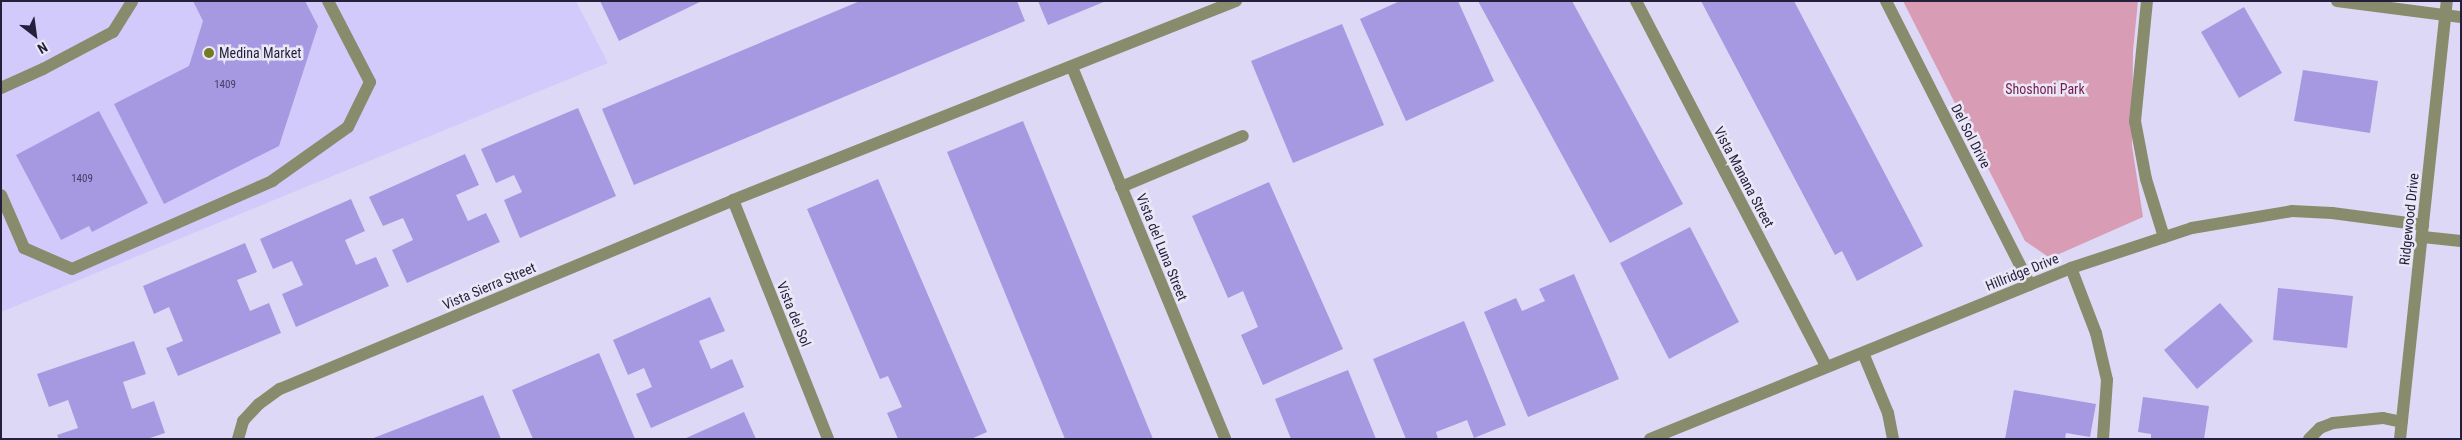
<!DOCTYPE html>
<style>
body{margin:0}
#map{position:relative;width:2462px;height:440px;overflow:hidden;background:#ddd8f6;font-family:"Roboto Condensed",sans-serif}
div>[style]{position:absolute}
.built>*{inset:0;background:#d2cafb}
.green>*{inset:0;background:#d89db5}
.building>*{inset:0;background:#a699e2}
.service>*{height:12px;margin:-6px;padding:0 6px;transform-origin:6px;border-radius:6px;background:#898c6c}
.minor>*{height:12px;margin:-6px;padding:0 6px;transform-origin:6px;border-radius:6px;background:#898c6c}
.tertiary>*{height:12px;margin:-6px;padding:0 6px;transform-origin:6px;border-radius:6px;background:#898c6c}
.dots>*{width:14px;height:14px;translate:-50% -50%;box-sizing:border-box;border:2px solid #eae8f7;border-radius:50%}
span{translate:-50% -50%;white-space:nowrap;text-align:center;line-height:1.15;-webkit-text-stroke:5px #eae8f7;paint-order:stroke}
.number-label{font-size:11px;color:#453e65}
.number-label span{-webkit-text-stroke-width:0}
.poi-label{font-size:14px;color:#251f3b}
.left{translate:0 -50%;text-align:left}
.park-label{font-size:14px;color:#781b4d}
.street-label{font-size:14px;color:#251f3b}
.frame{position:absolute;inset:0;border:2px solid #251f3b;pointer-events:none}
.north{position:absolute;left:10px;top:10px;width:50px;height:50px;-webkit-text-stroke:4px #eae8f7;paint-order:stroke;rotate:150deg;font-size:14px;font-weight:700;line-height:20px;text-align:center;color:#251f3b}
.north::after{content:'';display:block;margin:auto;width:18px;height:22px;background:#251f3b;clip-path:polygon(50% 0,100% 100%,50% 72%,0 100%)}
</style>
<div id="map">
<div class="built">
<i style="clip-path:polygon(1px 1px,576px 1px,608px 63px,1px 312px)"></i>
</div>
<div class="green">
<i style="clip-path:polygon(1903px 1px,2138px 1px,2133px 51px,2132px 146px,2143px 217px,2050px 258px,2025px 241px)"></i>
</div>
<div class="building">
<i style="clip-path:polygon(193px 1px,305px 1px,318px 26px,279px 146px,164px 204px,114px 104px,189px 66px,203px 21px)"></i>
<i style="clip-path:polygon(600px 1px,702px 1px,619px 41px)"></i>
<i style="clip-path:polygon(860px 1px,1017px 1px,1025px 21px,634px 185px,602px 109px)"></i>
<i style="clip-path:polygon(1038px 1px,1106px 1px,1048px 25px)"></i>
<i style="clip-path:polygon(1400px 1px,1458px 1px,1494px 81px,1406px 121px,1360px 19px)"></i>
<i style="clip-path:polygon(1478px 1px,1572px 1px,1683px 204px,1610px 243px)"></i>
<i style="clip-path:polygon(1701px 1px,1794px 1px,1923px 246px,1857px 281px,1842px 251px,1835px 255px)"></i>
<i style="clip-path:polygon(2244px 7px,2282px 73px,2239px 98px,2201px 32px)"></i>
<i style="clip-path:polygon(1342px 24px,1384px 125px,1293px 163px,1251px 61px)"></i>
<i style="clip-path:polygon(2303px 70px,2378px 81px,2370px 133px,2294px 121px)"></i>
<i style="clip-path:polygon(578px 108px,616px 196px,520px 238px,504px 200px,522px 192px,514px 175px,496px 183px,481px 149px)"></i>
<i style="clip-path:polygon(99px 111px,148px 203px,92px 232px,89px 226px,61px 240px,16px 155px)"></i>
<i style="clip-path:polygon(1023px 121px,1153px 439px,1065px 439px,947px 152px)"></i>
<i style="clip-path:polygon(465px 154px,479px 185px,456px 195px,468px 221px,486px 213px,500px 242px,407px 283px,392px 250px,413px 240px,403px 218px,383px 226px,369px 197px)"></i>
<i style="clip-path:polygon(878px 179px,987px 432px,971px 439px,898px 439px,887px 413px,902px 407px,888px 376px,880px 379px,807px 209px)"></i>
<i style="clip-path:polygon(1269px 182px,1343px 349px,1263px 385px,1241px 335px,1258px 327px,1243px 291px,1228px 298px,1192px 216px)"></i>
<i style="clip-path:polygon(351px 199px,365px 231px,345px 240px,356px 265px,376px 257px,389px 286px,296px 327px,282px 294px,303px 285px,292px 261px,273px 269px,260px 239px)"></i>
<i style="clip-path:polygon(1690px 227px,1739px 322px,1669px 359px,1620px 263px)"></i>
<i style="clip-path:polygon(245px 243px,257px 272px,237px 280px,250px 311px,269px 303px,281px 333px,178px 376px,166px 348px,183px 341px,169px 307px,154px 314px,143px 286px)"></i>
<i style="clip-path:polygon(1574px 274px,1619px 379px,1528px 417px,1484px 312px,1516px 298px,1522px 311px,1545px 301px,1539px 289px)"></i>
<i style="clip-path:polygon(2278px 288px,2353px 296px,2347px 348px,2273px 340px)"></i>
<i style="clip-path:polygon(710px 297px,725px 331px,699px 341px,711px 369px,732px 359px,744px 387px,651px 428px,636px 394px,652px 387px,644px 368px,628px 375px,613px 340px)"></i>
<i style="clip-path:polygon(2220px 303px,2253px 341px,2197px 389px,2164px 350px)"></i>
<i style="clip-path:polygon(1464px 321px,1506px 425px,1474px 438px,1467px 420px,1436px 432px,1438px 439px,1406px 439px,1373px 359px)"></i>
<i style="clip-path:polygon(134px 341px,146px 374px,123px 382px,132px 409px,154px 401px,165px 433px,147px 439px,59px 439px,57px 435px,78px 428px,68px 400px,49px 407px,37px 374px)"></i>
<i style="clip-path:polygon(599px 353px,635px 439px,533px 439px,512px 390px)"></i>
<i style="clip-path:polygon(1348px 370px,1376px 439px,1291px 439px,1275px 399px)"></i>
<i style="clip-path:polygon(2014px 390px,2096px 404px,2090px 437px,2066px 433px,2065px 439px,2005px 439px)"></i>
<i style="clip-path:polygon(483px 395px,501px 439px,371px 439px,407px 425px)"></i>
<i style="clip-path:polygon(2143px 397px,2209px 406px,2204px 439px,2151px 439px,2151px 434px,2138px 432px)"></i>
<i style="clip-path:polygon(744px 412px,756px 439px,684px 439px)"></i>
</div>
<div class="service">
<i style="left:1636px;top:1px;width:411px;rotate:62.5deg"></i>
<i style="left:2147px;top:1px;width:121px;rotate:95.7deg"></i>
<i style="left:2135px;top:121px;width:59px;rotate:79.3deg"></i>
<i style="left:2146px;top:179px;width:61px;rotate:72.8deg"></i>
<i style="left:1072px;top:67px;width:402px;rotate:67.6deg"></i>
<i style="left:1px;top:88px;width:46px;rotate:-24.3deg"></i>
<i style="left:43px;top:69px;width:79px;rotate:-27.9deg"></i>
<i style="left:113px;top:32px;width:36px;rotate:-58deg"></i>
<i style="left:1121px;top:187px;width:132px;rotate:-22.7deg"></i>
<i style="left:1px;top:195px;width:58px;rotate:66.5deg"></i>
<i style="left:24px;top:248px;width:52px;rotate:23.6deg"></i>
<i style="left:72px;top:269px;width:219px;rotate:-23.7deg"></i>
<i style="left:272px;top:181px;width:93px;rotate:-35.4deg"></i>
<i style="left:348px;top:127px;width:50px;rotate:-63.9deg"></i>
<i style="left:370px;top:82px;width:91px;rotate:-117.4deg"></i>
<i style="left:733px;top:200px;width:257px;rotate:68.3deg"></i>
<i style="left:2423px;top:237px;width:38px;rotate:6deg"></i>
<i style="left:2071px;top:268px;width:70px;rotate:69deg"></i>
<i style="left:2096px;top:333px;width:48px;rotate:76.8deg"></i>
<i style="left:2107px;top:380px;width:59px;rotate:93.9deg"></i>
<i style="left:238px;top:439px;width:19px;rotate:-74deg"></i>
<i style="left:243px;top:421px;width:23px;rotate:-47deg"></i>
<i style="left:259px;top:404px;width:26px;rotate:-36deg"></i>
<i style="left:280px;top:389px;width:491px;rotate:-22.6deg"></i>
<i style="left:733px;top:200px;width:541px;rotate:-21.59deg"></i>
</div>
<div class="minor">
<i style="left:1886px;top:1px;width:318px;rotate:63.1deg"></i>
<i style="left:2337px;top:1px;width:125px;rotate:7.4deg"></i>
<i style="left:1863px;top:353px;width:65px;rotate:67.4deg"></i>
<i style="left:1888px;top:413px;width:26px;rotate:79deg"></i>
<i style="left:1650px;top:439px;width:454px;rotate:-22.1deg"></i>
<i style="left:2071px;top:268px;width:127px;rotate:-18.3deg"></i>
<i style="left:2192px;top:228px;width:101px;rotate:-9.6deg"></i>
<i style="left:2292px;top:211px;width:40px;rotate:2.9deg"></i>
<i style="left:2332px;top:213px;width:92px;rotate:7.5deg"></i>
<i style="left:2309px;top:439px;width:16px;rotate:-45deg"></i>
<i style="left:2320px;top:428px;width:14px;rotate:-21deg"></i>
<i style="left:2333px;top:423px;width:50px;rotate:-5.7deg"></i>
<i style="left:2383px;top:418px;width:19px;rotate:12deg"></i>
</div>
<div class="tertiary">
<i style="left:2400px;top:439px;width:441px;rotate:-83.9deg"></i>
</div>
<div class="dots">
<i style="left:209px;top:53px;background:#757a23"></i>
</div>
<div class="number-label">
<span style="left:225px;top:85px">1409</span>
<span style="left:82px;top:179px">1409</span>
</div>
<div class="poi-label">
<span class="left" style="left:219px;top:53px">Medina Market</span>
</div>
<div class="park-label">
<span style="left:2045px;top:89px">Shoshoni Park</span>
</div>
<div class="street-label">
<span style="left:1971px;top:136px;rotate:63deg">Del Sol Drive</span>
<span style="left:1744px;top:177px;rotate:62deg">Vista Manana Street</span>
<span style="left:2409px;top:219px;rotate:-84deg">Ridgewood Drive</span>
<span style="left:1162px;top:247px;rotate:68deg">Vista del Luna Street</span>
<span style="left:2022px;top:272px;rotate:-22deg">Hillridge Drive</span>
<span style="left:489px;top:286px;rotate:-23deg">Vista Sierra Street</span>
<span style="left:794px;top:314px;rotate:68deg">Vista del Sol</span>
</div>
<div class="frame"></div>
<div class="north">N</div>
</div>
